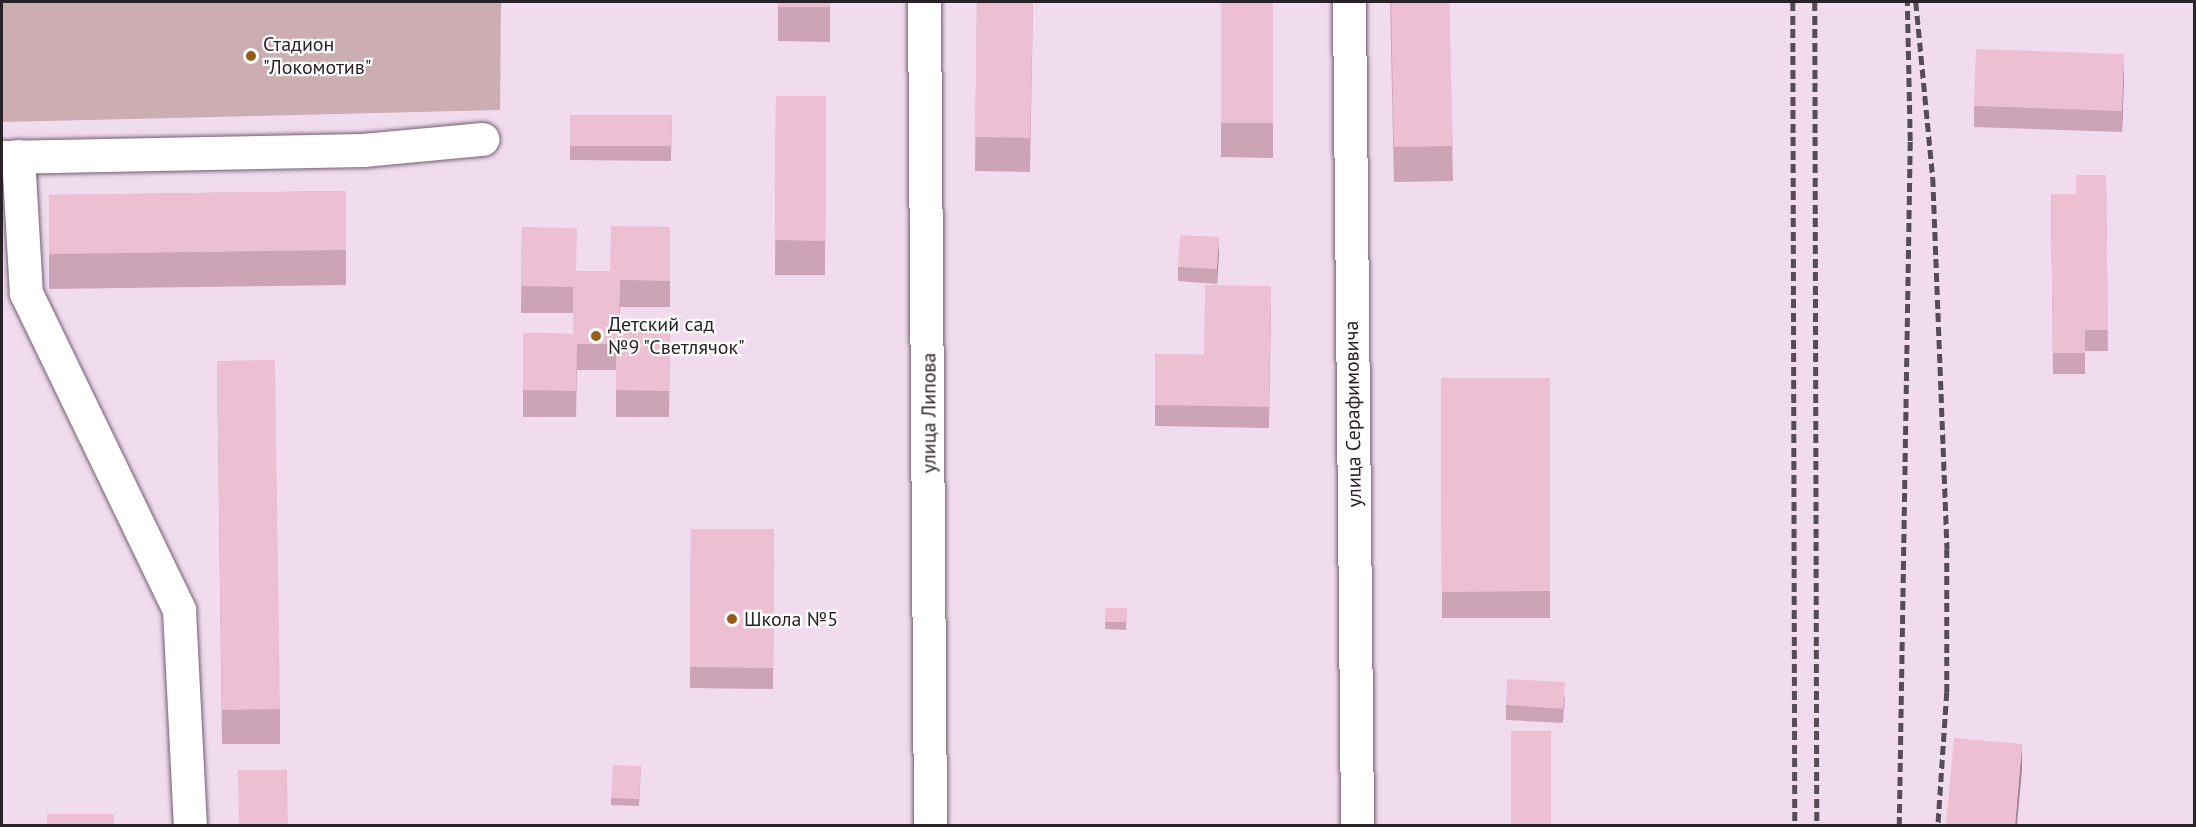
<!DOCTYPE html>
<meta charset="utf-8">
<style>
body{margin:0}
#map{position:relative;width:2196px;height:827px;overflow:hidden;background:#f1dcee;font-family:"PT Sans",sans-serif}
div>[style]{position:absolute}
.green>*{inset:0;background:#ccaeb2}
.roads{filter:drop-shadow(0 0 2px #715f6f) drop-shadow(0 0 2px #715f6f)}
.minor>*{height:33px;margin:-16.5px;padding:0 16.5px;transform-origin:16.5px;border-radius:16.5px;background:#fff}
.rail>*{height:4.5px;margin-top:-2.25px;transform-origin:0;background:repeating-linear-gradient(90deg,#564c55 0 9px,transparent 0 13.5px)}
.wall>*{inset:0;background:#cca4b5}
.shaded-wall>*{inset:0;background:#a68694}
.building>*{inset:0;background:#edbfd3}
.dots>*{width:16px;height:16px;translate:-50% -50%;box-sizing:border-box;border:3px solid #fff;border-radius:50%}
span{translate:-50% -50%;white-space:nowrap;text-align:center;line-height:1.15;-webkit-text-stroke:4.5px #fff;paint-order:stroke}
.poi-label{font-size:20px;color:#2a2229}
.left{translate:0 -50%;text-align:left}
.street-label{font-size:20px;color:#2a2229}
.frame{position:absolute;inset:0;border:3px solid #2a2229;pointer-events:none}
</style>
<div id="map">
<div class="green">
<i style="clip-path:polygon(2px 2px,501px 2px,500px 110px,2px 122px)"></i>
</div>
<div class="roads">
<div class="minor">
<i style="left:924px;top:2px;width:824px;rotate:89.58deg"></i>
<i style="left:1349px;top:2px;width:824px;rotate:89.44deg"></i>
<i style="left:18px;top:156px;width:137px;rotate:86.7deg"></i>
<i style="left:26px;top:293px;width:352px;rotate:64.2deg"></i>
<i style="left:179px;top:610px;width:216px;rotate:87.1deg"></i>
<i style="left:2px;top:157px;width:361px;rotate:-1.1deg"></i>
<i style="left:363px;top:150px;width:120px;rotate:-5.3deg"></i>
</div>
</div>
<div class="rail">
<i style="left:1793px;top:2px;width:824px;rotate:89.86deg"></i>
<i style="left:1815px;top:2px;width:824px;rotate:89.86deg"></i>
<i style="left:1916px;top:2px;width:177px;rotate:84.5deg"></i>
<i style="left:1933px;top:178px;width:371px;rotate:87.8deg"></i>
<i style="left:1947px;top:549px;width:143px;rotate:90deg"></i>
<i style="left:1947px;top:692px;width:134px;rotate:93.8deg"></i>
<i style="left:1899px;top:826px;width:685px;rotate:-89.08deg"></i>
<i style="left:1910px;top:141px;width:139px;rotate:-91.2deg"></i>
</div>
<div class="wall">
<i style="clip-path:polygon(778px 2px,830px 2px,830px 42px,778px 41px)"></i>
<i style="clip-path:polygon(977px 2px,1033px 2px,1030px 172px,975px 171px)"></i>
<i style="clip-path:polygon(1221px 2px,1273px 2px,1273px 158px,1221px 157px)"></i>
<i style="clip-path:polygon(1390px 2px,1449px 2px,1453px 181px,1394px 182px)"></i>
<i style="clip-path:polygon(2124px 75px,2122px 132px,1974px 127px,1974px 106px)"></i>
<i style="clip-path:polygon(776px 96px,826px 96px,825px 275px,775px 275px)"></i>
<i style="clip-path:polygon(570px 115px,672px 115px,671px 161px,570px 160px)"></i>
<i style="clip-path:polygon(2106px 175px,2108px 351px,2085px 351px,2085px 374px,2053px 374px,2051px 194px,2076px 194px)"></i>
<i style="clip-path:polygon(346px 191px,346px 285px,49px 289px,49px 195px)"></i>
<i style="clip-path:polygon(522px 227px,577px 271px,610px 271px,670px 227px,670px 307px,620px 307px,619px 332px,670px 333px,669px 417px,616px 417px,616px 370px,577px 370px,576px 417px,523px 417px,523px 333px,573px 334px,573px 313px,521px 313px)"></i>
<i style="clip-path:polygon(1219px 252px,1217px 284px,1178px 281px,1178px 267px)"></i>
<i style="clip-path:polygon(1271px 307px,1269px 428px,1155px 426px,1155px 354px,1204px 355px)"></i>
<i style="clip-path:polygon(217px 361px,280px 709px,280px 744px,222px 744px)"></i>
<i style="clip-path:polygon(1441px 378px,1550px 378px,1550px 618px,1442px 618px)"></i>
<i style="clip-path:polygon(691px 529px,774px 529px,773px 689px,690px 688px)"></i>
<i style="clip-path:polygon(1106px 608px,1127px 608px,1126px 630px,1105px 629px)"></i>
<i style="clip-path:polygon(1565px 697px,1563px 723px,1506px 720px,1506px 705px)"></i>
<i style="clip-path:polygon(641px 766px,639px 806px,611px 805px,611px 798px)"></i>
</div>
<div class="shaded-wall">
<i style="clip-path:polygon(2124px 54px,2124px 75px,2122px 132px,2122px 111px)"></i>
<i style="clip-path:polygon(1219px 237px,1219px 252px,1217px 284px,1217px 269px)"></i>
<i style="clip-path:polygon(2022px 744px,2022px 770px,2017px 825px,2015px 825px)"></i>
</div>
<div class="building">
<i style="clip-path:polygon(778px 2px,830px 2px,830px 7px,778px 7px)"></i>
<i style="clip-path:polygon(977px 2px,1033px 2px,1030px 138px,975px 137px)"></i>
<i style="clip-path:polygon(1221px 2px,1273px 2px,1273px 123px,1221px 123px)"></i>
<i style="clip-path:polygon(1391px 2px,1449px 2px,1453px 146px,1394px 147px)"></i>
<i style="clip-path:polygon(1976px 49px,2124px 54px,2122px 111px,1974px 106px)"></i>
<i style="clip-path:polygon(776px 96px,826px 96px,825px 241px,775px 240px)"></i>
<i style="clip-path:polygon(570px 115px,672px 115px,671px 146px,570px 146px)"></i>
<i style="clip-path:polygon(2076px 175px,2106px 175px,2108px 330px,2085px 330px,2085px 353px,2053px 353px,2051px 194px,2076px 194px)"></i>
<i style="clip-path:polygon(346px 191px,346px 250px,49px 254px,49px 195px)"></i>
<i style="clip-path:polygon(611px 226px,670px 227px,670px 281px,620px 280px,619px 332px,670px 333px,669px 391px,616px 390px,616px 344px,577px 344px,576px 391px,523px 390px,523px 333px,573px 334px,573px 287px,521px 286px,522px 227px,577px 228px,576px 271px,610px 271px)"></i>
<i style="clip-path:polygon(1180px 235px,1219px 237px,1217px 269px,1178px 267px)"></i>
<i style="clip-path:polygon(1205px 285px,1271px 286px,1269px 407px,1155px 405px,1155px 354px,1204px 355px)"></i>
<i style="clip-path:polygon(275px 360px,280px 709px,222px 710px,217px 361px)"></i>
<i style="clip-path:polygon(1441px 378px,1550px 378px,1550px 591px,1442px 592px)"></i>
<i style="clip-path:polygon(2px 455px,3px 455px,2px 625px)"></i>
<i style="clip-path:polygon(691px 529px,774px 529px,773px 668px,690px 667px)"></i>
<i style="clip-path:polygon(1106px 608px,1127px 608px,1126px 622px,1105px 622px)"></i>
<i style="clip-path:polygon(1507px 679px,1565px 682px,1563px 709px,1506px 705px)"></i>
<i style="clip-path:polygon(1511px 731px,1551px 731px,1551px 825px,1511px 825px)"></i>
<i style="clip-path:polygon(1954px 738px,2022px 744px,2015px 825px,1946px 825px)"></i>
<i style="clip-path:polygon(613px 765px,641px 766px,639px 799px,611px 798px)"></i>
<i style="clip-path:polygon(238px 770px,287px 770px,288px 825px,239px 825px)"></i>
<i style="clip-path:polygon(47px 814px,114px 814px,114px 825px,47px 825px)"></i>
</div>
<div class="dots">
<i style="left:251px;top:56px;background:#955d17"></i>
<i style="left:596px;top:336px;background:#955d17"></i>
<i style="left:732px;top:619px;background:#955d17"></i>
</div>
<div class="poi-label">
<span class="left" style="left:263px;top:56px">Стадион<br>"Локомотив"</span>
<span class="left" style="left:608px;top:336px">Детский сад<br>№9 "Светлячок"</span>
<span class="left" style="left:744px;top:619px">Школа №5</span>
</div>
<div class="street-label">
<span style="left:929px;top:413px;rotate:-90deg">улица Липова</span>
<span style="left:1353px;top:414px;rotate:-91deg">улица Серафимовича</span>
</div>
<div class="frame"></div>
</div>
